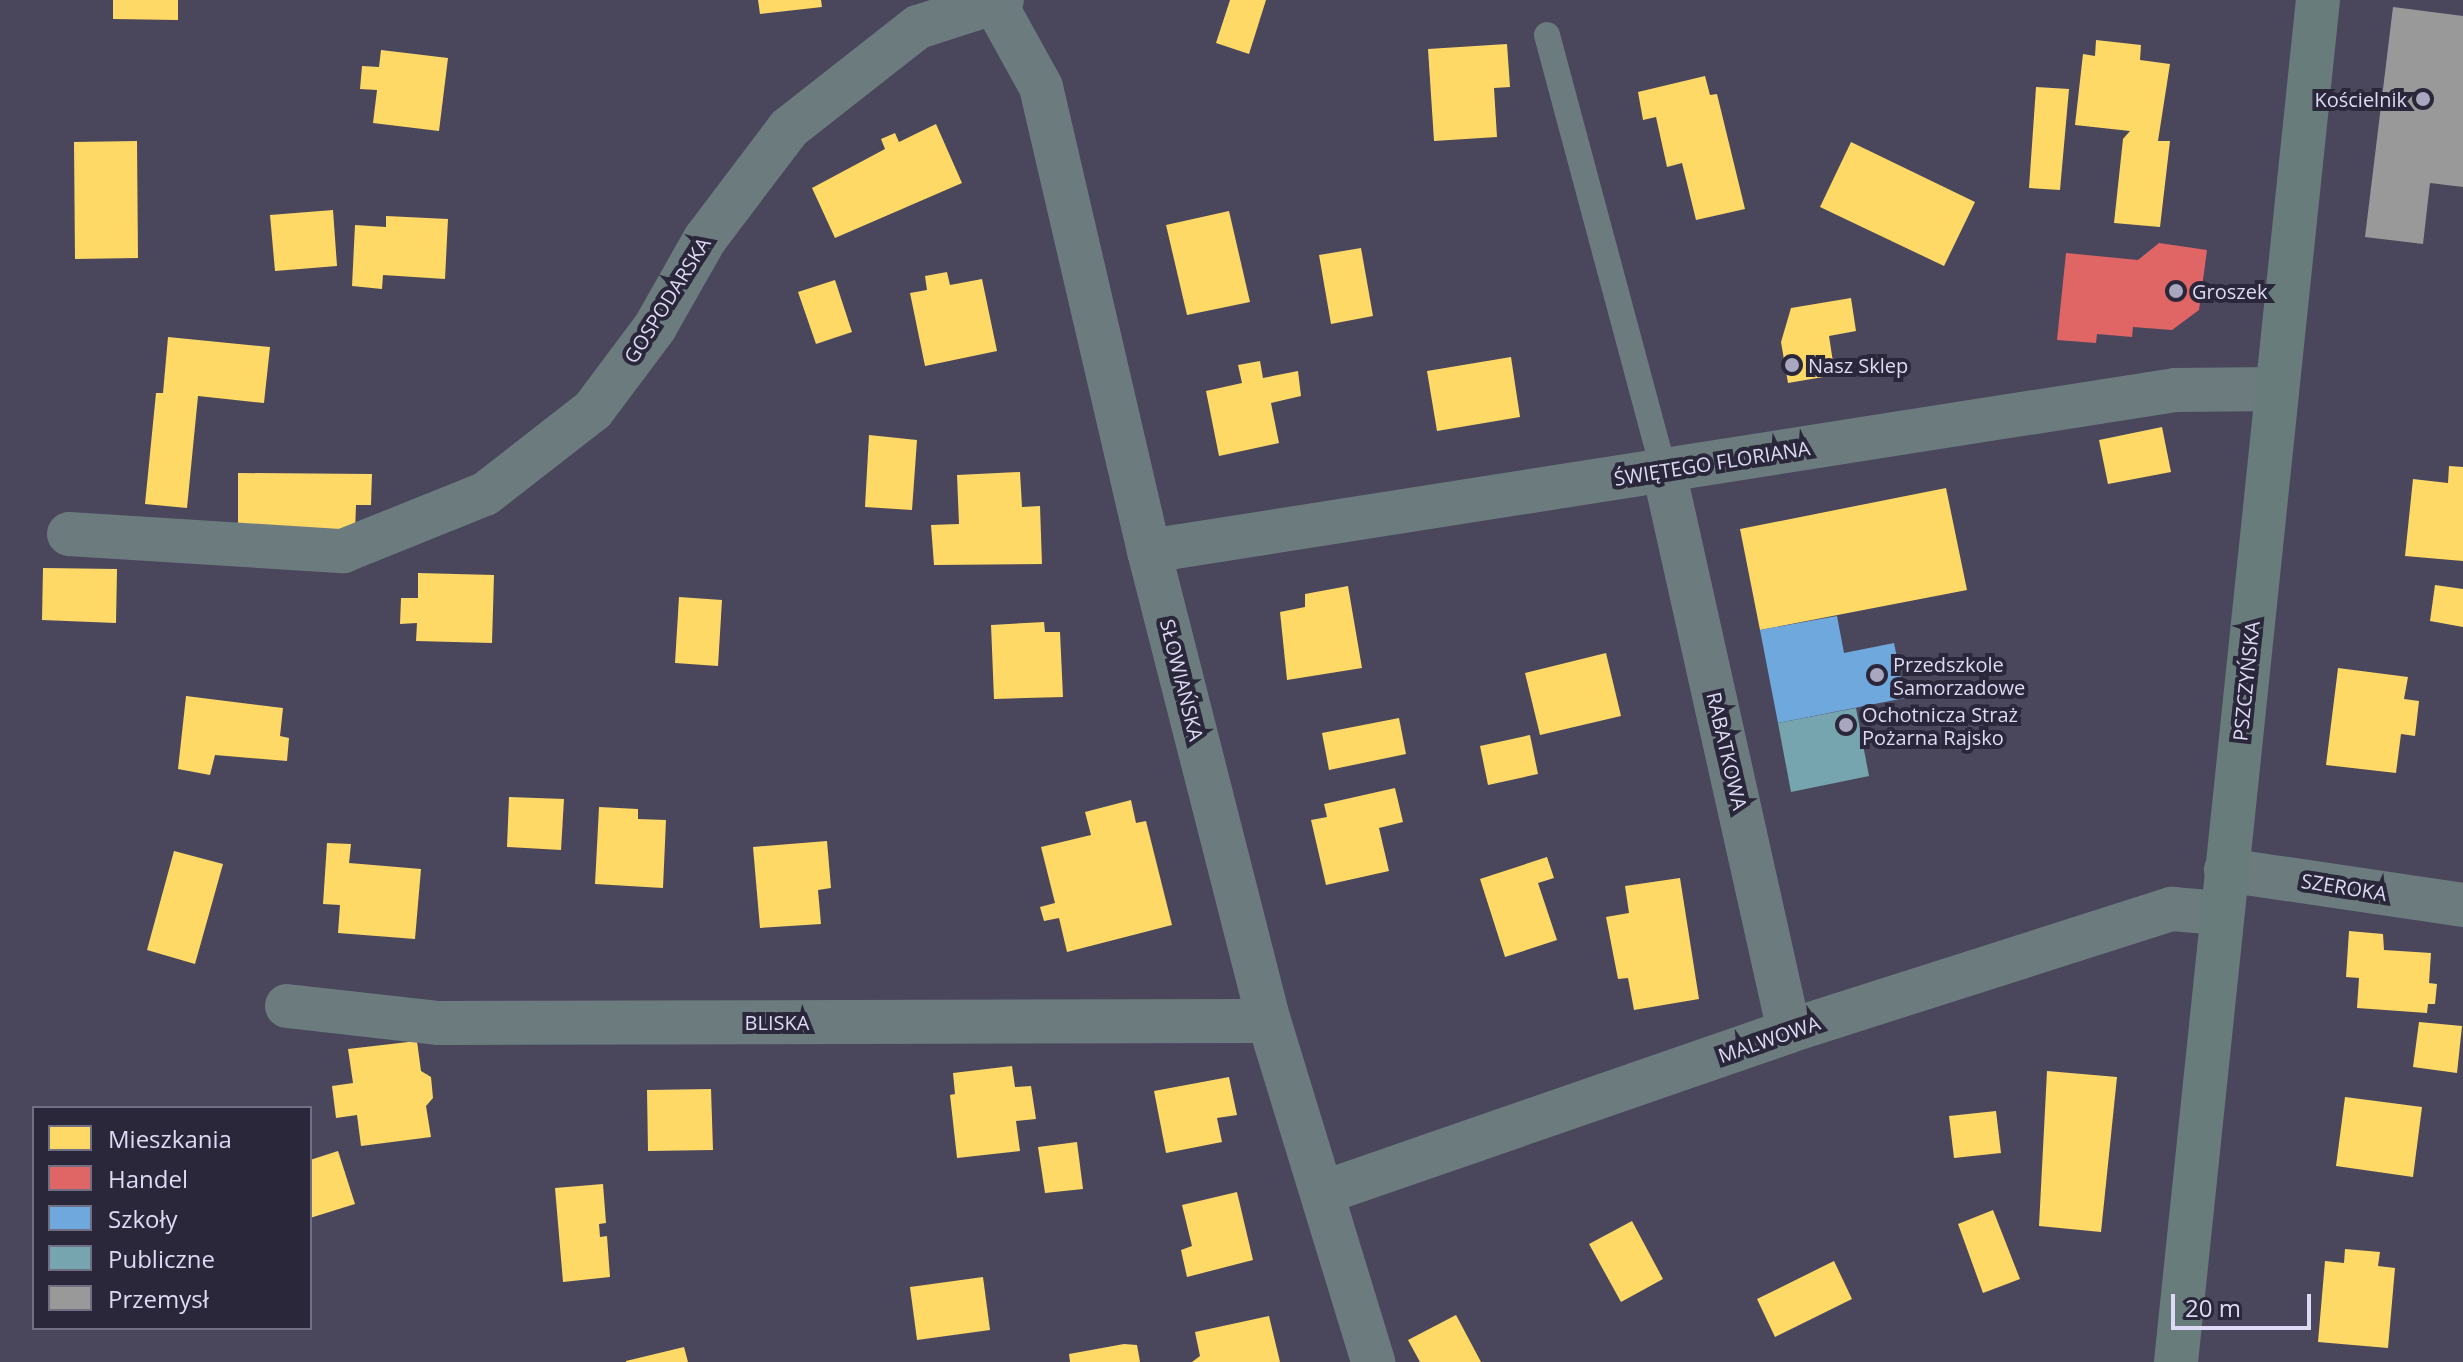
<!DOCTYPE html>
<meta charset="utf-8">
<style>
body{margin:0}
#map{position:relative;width:2463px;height:1362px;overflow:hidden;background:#4a475d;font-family:"Open Sans",sans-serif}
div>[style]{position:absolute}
.homes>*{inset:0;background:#ffd966}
.shops>*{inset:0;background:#e06666}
.schools>*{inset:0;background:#6fa8dc}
.public>*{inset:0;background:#76a5af}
.industry>*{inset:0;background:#999}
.lane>*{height:26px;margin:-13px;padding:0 13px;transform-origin:13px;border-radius:13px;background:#6c7c7e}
.street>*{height:44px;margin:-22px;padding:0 22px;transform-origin:22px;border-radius:22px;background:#6c7c7e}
.secondary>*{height:44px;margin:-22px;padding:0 22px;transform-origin:22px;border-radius:22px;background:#677c7b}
.dots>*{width:22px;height:22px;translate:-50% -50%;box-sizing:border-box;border:4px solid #2a273a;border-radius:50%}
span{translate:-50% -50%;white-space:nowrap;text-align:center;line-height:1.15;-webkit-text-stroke:8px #2a273a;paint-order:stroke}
.poi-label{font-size:20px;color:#dcdaf4}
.right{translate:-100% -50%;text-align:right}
.left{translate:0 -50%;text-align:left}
.street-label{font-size:20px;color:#dcdaf4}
.legend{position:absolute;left:32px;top:1106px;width:280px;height:224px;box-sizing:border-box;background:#2a273a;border:2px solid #716f84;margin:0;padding:10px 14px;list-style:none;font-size:24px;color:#dcdaf4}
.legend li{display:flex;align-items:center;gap:16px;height:40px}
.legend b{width:40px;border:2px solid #716f84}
.scale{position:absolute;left:2171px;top:1294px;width:140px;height:36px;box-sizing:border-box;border:4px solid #dcdaf4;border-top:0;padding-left:10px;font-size:24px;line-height:28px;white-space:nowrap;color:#dcdaf4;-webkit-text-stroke:6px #2a273a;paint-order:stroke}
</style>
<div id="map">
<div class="homes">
<i style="clip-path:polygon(113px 0,178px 0,178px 20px,113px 19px)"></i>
<i style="clip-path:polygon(758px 0,821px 0,822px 7px,760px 14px)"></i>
<i style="clip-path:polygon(1230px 0,1266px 0,1249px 54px,1216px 43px)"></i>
<i style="clip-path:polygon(2096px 40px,2141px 45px,2140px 60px,2170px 64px,2158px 141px,2170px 141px,2160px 227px,2114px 223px,2123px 139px,2130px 131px,2075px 125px,2083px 54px,2095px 56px)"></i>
<i style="clip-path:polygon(1507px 44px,1510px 87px,1494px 88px,1497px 137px,1434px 141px,1428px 49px)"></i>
<i style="clip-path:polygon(381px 50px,448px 58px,439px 131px,373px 123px,377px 90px,360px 89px,362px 66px,379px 67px)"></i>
<i style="clip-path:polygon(1705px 76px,1710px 95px,1717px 94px,1745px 209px,1696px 220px,1682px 163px,1667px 167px,1656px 117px,1643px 120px,1638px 92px)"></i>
<i style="clip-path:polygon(2036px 87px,2069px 89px,2060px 190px,2029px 188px)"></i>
<i style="clip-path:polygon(936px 124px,962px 183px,835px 238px,812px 188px,885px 149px,881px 139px,895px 133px,899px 142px)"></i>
<i style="clip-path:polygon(137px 141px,138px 258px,75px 259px,74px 142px)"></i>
<i style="clip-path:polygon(1851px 142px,1975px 202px,1944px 266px,1820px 207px)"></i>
<i style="clip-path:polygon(333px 210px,337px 266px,275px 271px,270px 215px)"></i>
<i style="clip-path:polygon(1229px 211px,1250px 302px,1187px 315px,1166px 225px)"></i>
<i style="clip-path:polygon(386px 216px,448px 219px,445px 279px,383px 275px,382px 289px,352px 286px,355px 225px,386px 227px)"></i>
<i style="clip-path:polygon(1361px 248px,1373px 316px,1331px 324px,1319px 255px)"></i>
<i style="clip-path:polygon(947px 272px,950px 285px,982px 279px,997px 351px,925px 366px,910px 293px,927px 290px,925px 276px)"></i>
<i style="clip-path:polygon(835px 280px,852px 332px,816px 344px,798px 292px)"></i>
<i style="clip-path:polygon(1851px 298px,1856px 331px,1829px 336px,1835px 375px,1788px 383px,1781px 342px,1791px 308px)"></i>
<i style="clip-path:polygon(168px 337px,270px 347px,264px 403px,198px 396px,187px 508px,145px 504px,156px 393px,163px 393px)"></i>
<i style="clip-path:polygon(1511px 357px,1520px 417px,1437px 431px,1427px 371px)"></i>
<i style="clip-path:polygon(1260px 361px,1263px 378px,1298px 371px,1301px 396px,1271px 403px,1279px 443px,1219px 456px,1206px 391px,1242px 383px,1238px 365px)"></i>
<i style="clip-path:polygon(2162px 427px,2171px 472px,2108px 484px,2099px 440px)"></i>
<i style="clip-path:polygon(869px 435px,917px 440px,912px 510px,865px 507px)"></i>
<i style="clip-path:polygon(2449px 466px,2463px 467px,2463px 561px,2405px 556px,2413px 479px,2448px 483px)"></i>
<i style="clip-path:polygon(1020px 472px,1022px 507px,1040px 506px,1042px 564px,934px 565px,931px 525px,959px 524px,957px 475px)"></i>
<i style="clip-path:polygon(238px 473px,372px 474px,371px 505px,356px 505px,355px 533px,238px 531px)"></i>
<i style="clip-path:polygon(1946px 488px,1967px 590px,1760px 630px,1740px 529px)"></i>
<i style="clip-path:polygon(43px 568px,117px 569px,116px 623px,42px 620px)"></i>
<i style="clip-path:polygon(418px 573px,494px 575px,492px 643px,416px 641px,417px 623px,400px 624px,401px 598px,418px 598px)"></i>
<i style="clip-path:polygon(2435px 585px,2463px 589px,2463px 627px,2430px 621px)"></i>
<i style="clip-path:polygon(1348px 586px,1362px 668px,1287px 680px,1280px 612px,1305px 607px,1305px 594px)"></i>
<i style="clip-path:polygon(679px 597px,722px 600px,718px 666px,675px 663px)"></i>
<i style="clip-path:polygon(1044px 622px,1045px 632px,1060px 632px,1063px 697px,994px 699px,991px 625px)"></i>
<i style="clip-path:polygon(1606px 653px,1621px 716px,1540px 735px,1525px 673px)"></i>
<i style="clip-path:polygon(2338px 668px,2408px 677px,2404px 699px,2419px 701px,2415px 736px,2401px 734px,2396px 773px,2326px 765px)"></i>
<i style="clip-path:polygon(186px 696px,283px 708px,280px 736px,289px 738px,287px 761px,215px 755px,210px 775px,178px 769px)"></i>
<i style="clip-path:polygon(1399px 718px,1406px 754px,1329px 770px,1322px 733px)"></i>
<i style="clip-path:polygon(1530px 735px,1538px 774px,1488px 785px,1480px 746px)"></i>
<i style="clip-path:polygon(1395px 788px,1403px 822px,1379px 828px,1389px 871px,1326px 885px,1311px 820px,1327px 817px,1324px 804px)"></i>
<i style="clip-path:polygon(509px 797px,564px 799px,561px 850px,507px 847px)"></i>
<i style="clip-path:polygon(1131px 800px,1136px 823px,1146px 821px,1172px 925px,1067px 952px,1059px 918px,1044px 921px,1040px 907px,1055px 903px,1041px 847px,1091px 835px,1085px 812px)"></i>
<i style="clip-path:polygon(599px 807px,638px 809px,638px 819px,666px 820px,663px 888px,595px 884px)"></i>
<i style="clip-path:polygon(827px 841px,831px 888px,818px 890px,821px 924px,760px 928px,753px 847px)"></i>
<i style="clip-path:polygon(327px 843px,351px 844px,349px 863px,421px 869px,415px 939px,338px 933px,340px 905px,323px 904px)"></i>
<i style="clip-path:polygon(174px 851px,223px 864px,195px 964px,147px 950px)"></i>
<i style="clip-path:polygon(1547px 857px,1554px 878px,1538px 883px,1557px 940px,1505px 957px,1480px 879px)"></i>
<i style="clip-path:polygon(1680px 878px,1699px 999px,1634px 1010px,1628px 978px,1618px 979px,1606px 917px,1629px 913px,1625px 886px)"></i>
<i style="clip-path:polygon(2349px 931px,2383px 934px,2384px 950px,2431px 953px,2429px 983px,2437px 984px,2435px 1004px,2428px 1004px,2427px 1013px,2357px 1008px,2359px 978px,2346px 977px)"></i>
<i style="clip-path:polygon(2419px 1022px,2462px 1026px,2457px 1073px,2413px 1067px)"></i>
<i style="clip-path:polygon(417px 1041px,421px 1071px,431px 1077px,433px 1098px,426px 1106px,431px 1137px,361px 1146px,357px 1115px,336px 1118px,332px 1086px,353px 1083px,348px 1049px)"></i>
<i style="clip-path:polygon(1012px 1066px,1015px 1087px,1031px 1086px,1036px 1119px,1016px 1121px,1020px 1151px,957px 1158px,950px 1095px,955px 1094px,953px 1073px)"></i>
<i style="clip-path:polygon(2047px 1071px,2117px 1077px,2101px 1232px,2039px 1226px)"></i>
<i style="clip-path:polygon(1229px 1077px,1237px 1115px,1217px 1118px,1222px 1142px,1166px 1153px,1154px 1091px)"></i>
<i style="clip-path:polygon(711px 1089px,713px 1150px,648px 1151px,647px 1090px)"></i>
<i style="clip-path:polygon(2345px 1097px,2422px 1107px,2413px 1177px,2336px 1166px)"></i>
<i style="clip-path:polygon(1996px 1111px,2001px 1153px,1954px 1158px,1949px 1116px)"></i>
<i style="clip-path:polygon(1077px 1142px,1083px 1189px,1045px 1193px,1038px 1147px)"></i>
<i style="clip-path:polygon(338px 1151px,355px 1204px,310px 1218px,310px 1160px)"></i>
<i style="clip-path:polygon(603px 1184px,606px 1223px,599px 1224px,600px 1237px,607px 1236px,610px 1277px,563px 1282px,555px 1188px)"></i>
<i style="clip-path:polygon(1237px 1192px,1253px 1260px,1187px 1277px,1181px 1250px,1192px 1246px,1182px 1205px)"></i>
<i style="clip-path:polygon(1993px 1210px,2020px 1279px,1983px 1293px,1958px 1224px)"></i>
<i style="clip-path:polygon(1632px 1221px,1663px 1279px,1621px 1302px,1589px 1244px)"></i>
<i style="clip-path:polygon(2345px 1249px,2380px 1252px,2378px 1266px,2395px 1268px,2388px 1348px,2318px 1342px,2325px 1261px,2344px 1263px)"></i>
<i style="clip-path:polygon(1834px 1261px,1852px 1299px,1775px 1337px,1757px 1299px)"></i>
<i style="clip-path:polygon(983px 1277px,990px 1330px,917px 1340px,910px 1287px)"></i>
<i style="clip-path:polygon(1456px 1315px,1481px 1362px,1420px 1362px,1408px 1340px)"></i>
<i style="clip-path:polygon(1269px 1316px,1280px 1362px,1192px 1362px,1200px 1356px,1195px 1332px)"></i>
<i style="clip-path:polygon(1124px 1344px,1137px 1345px,1140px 1362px,1070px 1362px,1069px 1354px)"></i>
<i style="clip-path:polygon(684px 1347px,688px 1362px,626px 1362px,626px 1361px)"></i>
</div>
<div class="shops">
<i style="clip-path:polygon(2159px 243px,2207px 250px,2199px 310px,2172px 330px,2133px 327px,2132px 337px,2097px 334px,2096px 343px,2057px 340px,2066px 253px,2138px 260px)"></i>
</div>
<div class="schools">
<i style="clip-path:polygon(1837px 616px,1844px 653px,1894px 643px,1905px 698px,1778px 723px,1760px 630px)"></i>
</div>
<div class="public">
<i style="clip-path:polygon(1856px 708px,1869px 776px,1791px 792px,1778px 723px)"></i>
</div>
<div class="industry">
<i style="clip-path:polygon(2393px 7px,2463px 16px,2463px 187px,2430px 183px,2423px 244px,2365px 237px)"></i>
</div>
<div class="lane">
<i style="left:1547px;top:35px;width:451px;rotate:75deg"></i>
</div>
<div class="street">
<i style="left:993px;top:0;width:99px;rotate:61.1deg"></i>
<i style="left:1041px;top:87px;width:476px;rotate:76.9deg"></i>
<i style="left:1149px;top:551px;width:485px;rotate:75.7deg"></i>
<i style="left:1269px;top:1021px;width:357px;rotate:73deg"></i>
<i style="left:1664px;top:471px;width:574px;rotate:77.42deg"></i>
<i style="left:69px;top:534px;width:275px;rotate:3.6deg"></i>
<i style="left:343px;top:551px;width:153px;rotate:-21.9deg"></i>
<i style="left:485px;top:494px;width:137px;rotate:-37.9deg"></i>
<i style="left:593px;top:410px;width:104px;rotate:-53.2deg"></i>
<i style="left:655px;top:327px;width:101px;rotate:-60.4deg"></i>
<i style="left:705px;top:239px;width:139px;rotate:-52.9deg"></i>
<i style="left:789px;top:128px;width:164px;rotate:-38.1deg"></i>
<i style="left:918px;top:27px;width:88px;rotate:-17.8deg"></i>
<i style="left:1149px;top:551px;width:1039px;rotate:-8.92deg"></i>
<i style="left:2175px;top:390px;width:101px;rotate:-0.6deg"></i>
<i style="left:2226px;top:870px;width:240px;rotate:8.4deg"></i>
<i style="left:287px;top:1006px;width:153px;rotate:6.4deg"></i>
<i style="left:439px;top:1023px;width:830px;rotate:-0.14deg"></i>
<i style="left:1322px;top:1193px;width:494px;rotate:-19.1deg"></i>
<i style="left:1789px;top:1031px;width:402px;rotate:-17.7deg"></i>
<i style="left:2172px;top:909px;width:49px;rotate:4.7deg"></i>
</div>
<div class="secondary">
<i style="left:2176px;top:1362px;width:1369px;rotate:-84.05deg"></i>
</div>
<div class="dots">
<i style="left:2423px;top:99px;background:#a9a7bf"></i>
<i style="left:2176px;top:291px;background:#a9a7bf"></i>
<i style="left:1792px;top:365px;background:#a9a7bf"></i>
<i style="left:1877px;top:675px;background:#a9a7bf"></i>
<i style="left:1846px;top:725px;background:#a9a7bf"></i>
</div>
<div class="poi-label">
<span class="right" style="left:2407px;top:99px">Kościelnik</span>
<span class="left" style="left:2192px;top:291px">Groszek</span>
<span class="left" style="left:1808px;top:365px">Nasz Sklep</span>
<span class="left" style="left:1893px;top:676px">Przedszkole<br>Samorzadowe</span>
<span class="left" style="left:1862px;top:726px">Ochotnicza Straż<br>Pożarna Rajsko</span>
</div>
<div class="street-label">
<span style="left:667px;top:300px;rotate:-58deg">GOSPODARSKA</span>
<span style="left:1712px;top:463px;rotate:-9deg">ŚWIĘTEGO FLORIANA</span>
<span style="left:1182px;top:680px;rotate:76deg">SŁOWIAŃSKA</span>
<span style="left:2246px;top:681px;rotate:-84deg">PSZCZYŃSKA</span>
<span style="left:1727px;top:751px;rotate:77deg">RABATKOWA</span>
<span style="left:2344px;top:887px;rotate:9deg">SZEROKA</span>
<span style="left:777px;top:1022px">BLISKA</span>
<span style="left:1769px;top:1039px;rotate:-19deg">MALWOWA</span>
</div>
<ul class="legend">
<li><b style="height:22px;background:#ffd966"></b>Mieszkania</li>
<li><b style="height:22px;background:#e06666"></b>Handel</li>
<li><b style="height:22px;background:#6fa8dc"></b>Szkoły</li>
<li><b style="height:22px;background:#76a5af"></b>Publiczne</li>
<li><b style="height:22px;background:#999"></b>Przemysł</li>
</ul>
<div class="scale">20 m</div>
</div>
